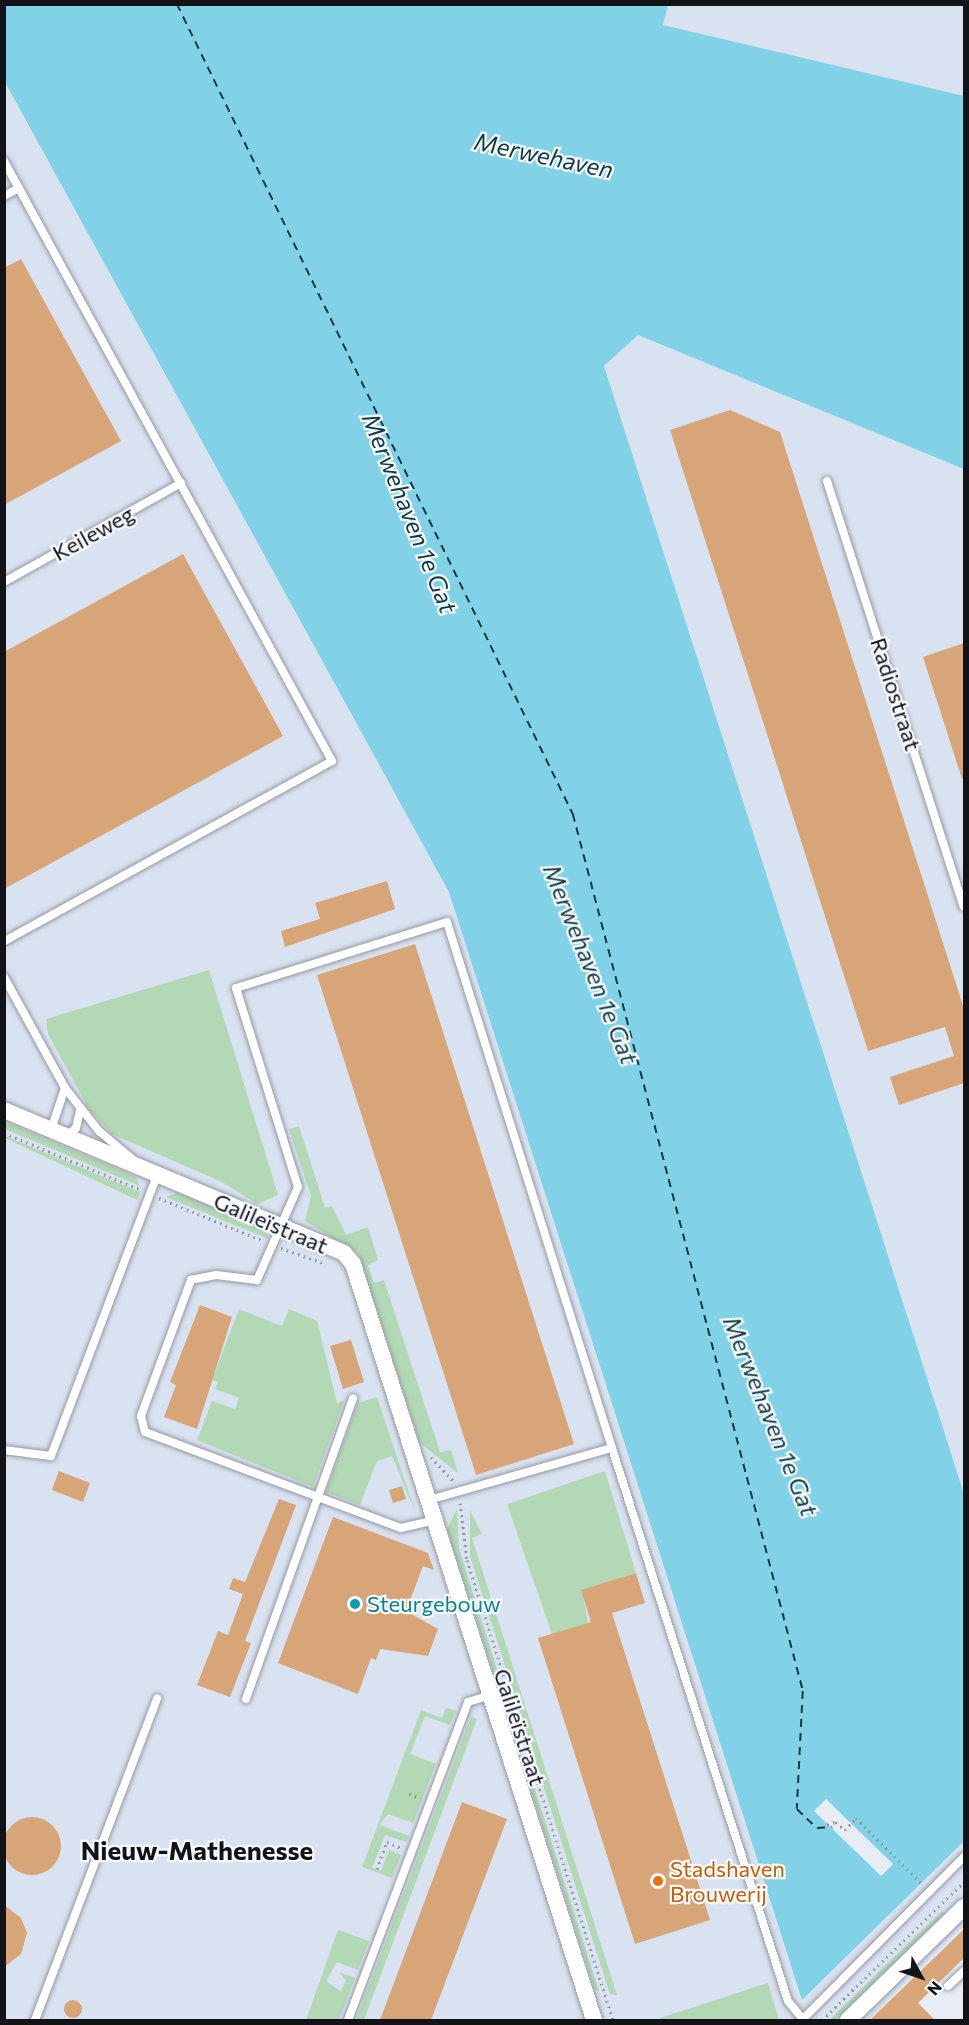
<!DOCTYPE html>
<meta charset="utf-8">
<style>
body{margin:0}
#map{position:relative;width:969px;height:2025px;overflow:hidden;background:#e8edf5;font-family:Commissioner,sans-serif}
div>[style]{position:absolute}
.built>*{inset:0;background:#d9e2f0}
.green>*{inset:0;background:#b2d8b5}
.water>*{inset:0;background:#81d2e6}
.pier>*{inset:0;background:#e8edf5}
.ferry>*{height:1.5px;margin-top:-0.75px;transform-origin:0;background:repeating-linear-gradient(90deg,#133a43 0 8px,transparent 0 14px)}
.building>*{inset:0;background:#d7a578}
.round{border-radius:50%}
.path>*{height:3px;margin-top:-1.5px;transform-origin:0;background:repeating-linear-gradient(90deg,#8f9399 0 1.5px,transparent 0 6px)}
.roads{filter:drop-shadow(0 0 2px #9599a1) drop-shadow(0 0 2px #9599a1)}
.service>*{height:8px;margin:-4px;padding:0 4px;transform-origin:4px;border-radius:4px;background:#fff}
.minor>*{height:16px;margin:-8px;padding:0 8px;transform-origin:8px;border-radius:8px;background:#fff}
.dots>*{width:16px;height:16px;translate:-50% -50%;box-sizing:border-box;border:3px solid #f7faff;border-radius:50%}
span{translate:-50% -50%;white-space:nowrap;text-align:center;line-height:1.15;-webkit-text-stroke:4.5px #f7faff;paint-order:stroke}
.street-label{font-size:22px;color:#111316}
.culture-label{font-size:22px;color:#0d838f}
.left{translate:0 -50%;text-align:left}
.food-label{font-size:22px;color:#c56008}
.water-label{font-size:24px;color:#133a43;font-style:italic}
.quarter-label{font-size:26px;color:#111316;font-weight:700}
.frame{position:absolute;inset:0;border:6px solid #111316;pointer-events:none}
.north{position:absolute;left:891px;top:1947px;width:60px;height:60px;-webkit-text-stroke:4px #f7faff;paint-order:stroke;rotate:130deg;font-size:16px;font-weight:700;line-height:24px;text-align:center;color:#111316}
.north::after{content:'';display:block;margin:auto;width:21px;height:27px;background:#111316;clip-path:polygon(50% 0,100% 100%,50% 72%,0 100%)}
</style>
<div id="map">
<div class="built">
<i style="clip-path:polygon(5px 5px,964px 5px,964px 1926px,869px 2020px,5px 2020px)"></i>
</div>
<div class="green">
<i style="clip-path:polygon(209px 970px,278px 1195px,257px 1204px,222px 1182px,112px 1134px,89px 1109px,48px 1034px,46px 1019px)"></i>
<i style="clip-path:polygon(4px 1121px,135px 1176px,140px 1186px,5px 1129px)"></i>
<i style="clip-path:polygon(299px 1126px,325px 1208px,332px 1206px,346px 1235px,368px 1227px,378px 1260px,368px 1265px,374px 1283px,384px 1280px,440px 1452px,451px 1450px,458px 1473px,420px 1443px,358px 1253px,305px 1221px,311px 1196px,289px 1129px)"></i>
<i style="clip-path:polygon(5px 1136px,140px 1192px,137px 1200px,5px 1138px)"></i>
<i style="clip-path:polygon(177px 1193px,266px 1230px,269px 1239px,166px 1197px)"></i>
<i style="clip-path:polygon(239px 1309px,282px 1326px,289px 1309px,317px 1321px,337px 1403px,344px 1401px,313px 1487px,197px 1440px,212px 1401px,235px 1409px,239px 1398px,215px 1389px,218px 1382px,212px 1380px)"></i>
<i style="clip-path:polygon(377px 1397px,416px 1514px,392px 1456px,377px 1461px,360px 1505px,326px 1492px,358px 1403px)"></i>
<i style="clip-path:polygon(605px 1471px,636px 1573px,582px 1590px,588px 1623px,552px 1634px,507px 1504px)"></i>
<i style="clip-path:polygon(457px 1509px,459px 1549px,501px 1682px,498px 1687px,447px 1529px)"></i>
<i style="clip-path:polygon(470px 1510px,482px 1534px,472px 1538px,617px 1995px,610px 1994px,470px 1556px)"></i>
<i style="clip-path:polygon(500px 1695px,506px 1698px,599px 1991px,595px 1990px)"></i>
<i style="clip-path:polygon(446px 1708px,456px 1711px,450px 1725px,425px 1716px,410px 1754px,436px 1764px,413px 1823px,388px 1814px,380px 1825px,409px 1836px,406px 1842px,385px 1835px,372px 1868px,381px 1871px,389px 1850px,401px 1855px,392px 1878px,362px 1867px,421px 1710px,442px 1718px)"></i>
<i style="clip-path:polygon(471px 1717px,477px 1719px,364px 2020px,356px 2020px)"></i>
<i style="clip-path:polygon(942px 1911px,945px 1913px,836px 2020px,829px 2020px)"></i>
<i style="clip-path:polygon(338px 1930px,369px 1941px,358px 1970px,337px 1962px,326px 1981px,341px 1992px,346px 1980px,339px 1972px,355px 1978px,339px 2020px,306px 2020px)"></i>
<i style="clip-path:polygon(768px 1983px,779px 2020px,661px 2020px,660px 2018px)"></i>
</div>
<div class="water">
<i style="clip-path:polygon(4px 5px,668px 5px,663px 25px,964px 96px,964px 469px,638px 335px,604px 366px,964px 1494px,964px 1841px,802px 2000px,449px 892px,5px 82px)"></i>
</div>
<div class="pier">
<i style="clip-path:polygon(826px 1799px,893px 1864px,881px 1876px,814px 1811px)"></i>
</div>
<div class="ferry">
<i style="left:177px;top:4px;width:902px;rotate:63.95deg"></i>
<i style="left:573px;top:814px;width:907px;rotate:75.3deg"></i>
<i style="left:803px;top:1691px;width:118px;rotate:92.9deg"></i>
<i style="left:797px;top:1809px;width:28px;rotate:44deg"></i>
<i style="left:817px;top:1828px;width:14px;rotate:-4deg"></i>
</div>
<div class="building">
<i style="clip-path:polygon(21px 259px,121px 441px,4px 505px,4px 268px)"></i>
<i style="clip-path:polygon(730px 410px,780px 432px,964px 1009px,964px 1083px,899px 1105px,890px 1077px,954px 1056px,945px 1027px,868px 1051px,670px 430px)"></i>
<i style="clip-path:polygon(183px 554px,283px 736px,4px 889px,4px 652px)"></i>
<i style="clip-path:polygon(964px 643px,964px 778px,962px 779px,923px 657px)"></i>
<i style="clip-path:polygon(387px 881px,395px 909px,285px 947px,281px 931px,320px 919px,315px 903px)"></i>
<i style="clip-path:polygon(415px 944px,574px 1444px,476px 1475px,317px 975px)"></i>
<i style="clip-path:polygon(200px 1305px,232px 1317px,197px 1429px,164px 1417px,176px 1385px,170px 1382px)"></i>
<i style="clip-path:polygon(351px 1340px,364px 1382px,343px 1389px,330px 1346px)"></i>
<i style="clip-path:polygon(59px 1471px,90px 1483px,83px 1502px,52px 1490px)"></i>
<i style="clip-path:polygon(402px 1486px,406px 1499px,393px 1503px,389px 1490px)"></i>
<i style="clip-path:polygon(279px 1499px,296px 1505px,245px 1641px,251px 1643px,230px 1697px,197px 1685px,218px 1631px,228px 1635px,243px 1594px,229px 1589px,233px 1578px,245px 1582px)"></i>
<i style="clip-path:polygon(333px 1517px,428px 1553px,434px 1570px,423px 1566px,406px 1611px,438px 1629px,428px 1656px,380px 1649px,376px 1660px,371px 1658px,358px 1694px,278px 1663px)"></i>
<i style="clip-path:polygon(636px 1573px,645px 1603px,612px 1613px,710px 1920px,635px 1944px,538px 1638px,591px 1622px,581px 1590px)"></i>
<i style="clip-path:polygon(462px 1802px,507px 1819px,431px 2020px,380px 2020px)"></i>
<i class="round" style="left:3px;top:1817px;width:58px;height:58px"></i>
<i style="clip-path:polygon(4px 1905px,21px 1918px,27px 1933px,21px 1954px,4px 1967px)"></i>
<i style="clip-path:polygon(964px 1929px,964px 1958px,918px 2003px,935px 2020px,870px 2020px)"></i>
<i class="round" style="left:64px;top:2000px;width:18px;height:18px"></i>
</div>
<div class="path">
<i style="left:4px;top:1133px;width:146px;rotate:22.5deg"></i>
<i style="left:159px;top:1198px;width:113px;rotate:22.3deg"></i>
<i style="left:281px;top:1248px;width:48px;rotate:19.6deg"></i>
<i style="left:431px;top:1457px;width:34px;rotate:47deg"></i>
<i style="left:460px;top:1503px;width:57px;rotate:83deg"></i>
<i style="left:467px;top:1560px;width:483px;rotate:72.4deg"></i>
<i style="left:409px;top:1794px;width:12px;rotate:20deg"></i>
<i style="left:827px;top:1824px;width:9px;rotate:-13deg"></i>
<i style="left:831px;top:1827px;width:7px;rotate:-45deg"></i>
<i style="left:836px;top:1822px;width:12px;rotate:42deg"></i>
<i style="left:845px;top:1830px;width:16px;rotate:-47deg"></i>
<i style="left:856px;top:1818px;width:93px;rotate:45deg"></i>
<i style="left:377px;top:1869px;width:29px;rotate:-70deg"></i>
<i style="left:387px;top:1842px;width:15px;rotate:23deg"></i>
<i style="left:822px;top:2020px;width:198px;rotate:-44.2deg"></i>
</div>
<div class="roads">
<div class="service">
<i style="left:4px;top:161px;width:684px;rotate:61.34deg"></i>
<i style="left:332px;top:761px;width:374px;rotate:151.2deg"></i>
<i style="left:4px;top:196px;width:17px;rotate:-28deg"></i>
<i style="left:827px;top:481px;width:447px;rotate:72.2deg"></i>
<i style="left:4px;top:582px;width:203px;rotate:-29.2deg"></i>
<i style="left:4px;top:977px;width:127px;rotate:61.2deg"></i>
<i style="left:51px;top:1130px;width:44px;rotate:-71.6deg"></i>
<i style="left:65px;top:1088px;width:55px;rotate:51.7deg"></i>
<i style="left:99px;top:1131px;width:42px;rotate:40.2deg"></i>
<i style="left:67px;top:1136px;width:12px;rotate:-42deg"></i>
<i style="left:76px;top:1128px;width:18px;rotate:-77deg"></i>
<i style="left:612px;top:1448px;width:580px;rotate:72.35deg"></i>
<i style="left:788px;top:2001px;width:22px;rotate:51deg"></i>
<i style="left:4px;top:1450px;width:47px;rotate:7.3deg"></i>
<i style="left:51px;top:1456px;width:300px;rotate:-69.3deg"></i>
<i style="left:429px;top:1500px;width:190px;rotate:-15.9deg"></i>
<i style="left:612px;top:1448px;width:551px;rotate:-107.42deg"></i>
<i style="left:447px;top:922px;width:221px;rotate:162.6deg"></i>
<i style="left:236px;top:988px;width:208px;rotate:72.7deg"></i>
<i style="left:298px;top:1187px;width:102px;rotate:113.8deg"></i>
<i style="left:257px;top:1280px;width:41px;rotate:-173deg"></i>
<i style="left:216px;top:1275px;width:25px;rotate:169deg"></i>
<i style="left:191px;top:1280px;width:145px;rotate:110.2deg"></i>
<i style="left:141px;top:1416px;width:16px;rotate:76deg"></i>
<i style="left:145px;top:1432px;width:273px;rotate:20.6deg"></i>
<i style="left:401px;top:1528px;width:35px;rotate:-13deg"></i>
<i style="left:246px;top:1699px;width:319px;rotate:-70.4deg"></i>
<i style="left:948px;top:1986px;width:22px;rotate:-43deg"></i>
<i style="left:35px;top:2020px;width:344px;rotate:-69.2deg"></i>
<i style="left:348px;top:2020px;width:340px;rotate:-69.3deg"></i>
<i style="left:468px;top:1702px;width:24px;rotate:-17deg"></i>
<i style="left:802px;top:2020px;width:230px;rotate:-45.2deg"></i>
</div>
<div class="minor">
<i style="left:4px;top:1110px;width:369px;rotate:22.8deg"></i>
<i style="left:344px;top:1253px;width:14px;rotate:51deg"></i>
<i style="left:353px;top:1264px;width:793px;rotate:72.32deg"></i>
<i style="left:848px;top:2020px;width:162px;rotate:-44.2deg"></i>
</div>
</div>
<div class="dots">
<i style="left:355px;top:1604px;background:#0f9aa8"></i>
<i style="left:658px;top:1881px;background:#e8710a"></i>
</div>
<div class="street-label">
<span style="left:93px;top:533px;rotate:-29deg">Keileweg</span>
<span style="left:896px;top:694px;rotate:72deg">Radiostraat</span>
<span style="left:271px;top:1223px;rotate:23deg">Galileïstraat</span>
<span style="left:520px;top:1727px;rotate:72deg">Galileïstraat</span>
</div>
<div class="culture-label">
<span class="left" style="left:367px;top:1604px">Steurgebouw</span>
</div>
<div class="food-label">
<span class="left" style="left:670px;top:1881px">Stadshaven<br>Brouwerij</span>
</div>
<div class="water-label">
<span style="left:544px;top:155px;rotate:12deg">Merwehaven</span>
<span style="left:410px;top:513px;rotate:68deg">Merwehaven 1e Gat</span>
<span style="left:591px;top:964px;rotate:68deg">Merwehaven 1e Gat</span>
<span style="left:771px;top:1416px;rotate:68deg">Merwehaven 1e Gat</span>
</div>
<div class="quarter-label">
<span style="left:197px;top:1850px">Nieuw-Mathenesse</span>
</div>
<div class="frame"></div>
<div class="north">N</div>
</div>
